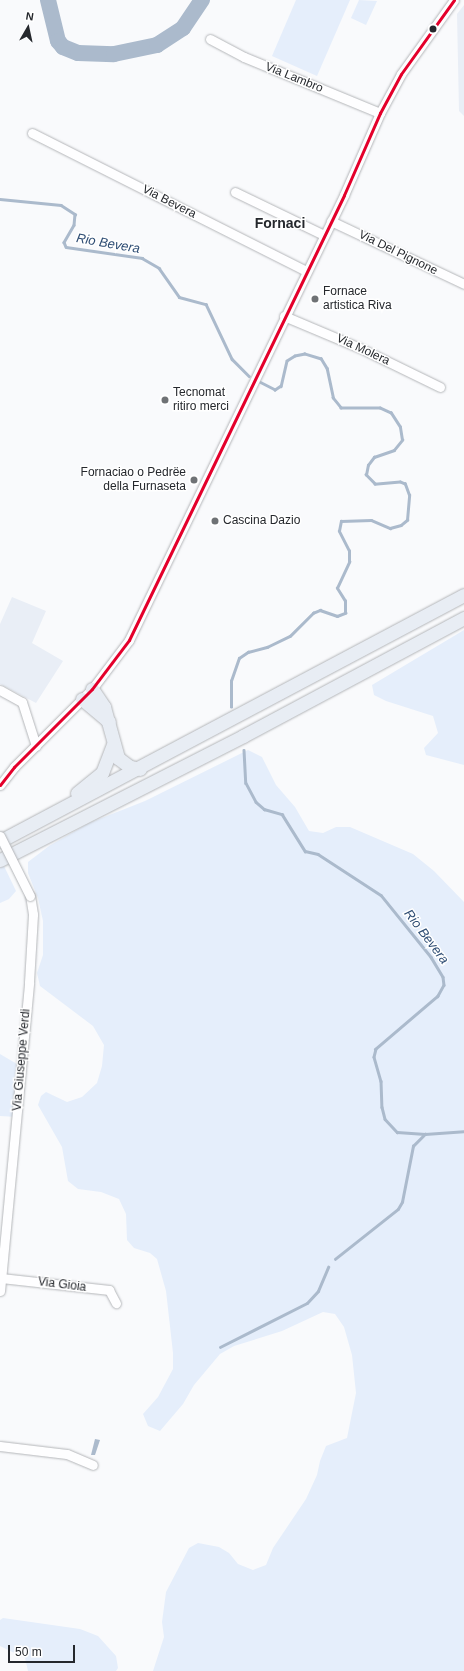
<!DOCTYPE html>
<meta charset="utf-8">
<style>
body{margin:0}
#map{position:relative;width:464px;height:1671px;overflow:hidden;background:#f9fafc;font-family:Helvetica,sans-serif}
div>[style]{position:absolute}
.built>*{inset:0;background:#e9eef6}
.green>*{inset:0;background:#e5eefb}
.water>*{inset:0;background:#abbacc}
.stream>*{height:2.5px;margin:-1.25px;padding:0 1.25px;transform-origin:1.25px;border-radius:1.25px;background:#abbacc}
.river>*{height:16px;margin:-8px;padding:0 8px;transform-origin:8px;border-radius:8px;background:#abbacc}
.roads{filter:drop-shadow(0 0 1px #b4b6b9) drop-shadow(0 0 1px #b4b6b9)}
.minor>*{height:9px;margin:-4.5px;padding:0 4.5px;transform-origin:4.5px;border-radius:4.5px;background:#fefeff}
.highway>*{height:13px;margin:-6.5px;padding:0 6.5px;transform-origin:6.5px;border-radius:6.5px;background:#e8edf4}
.bridges{filter:drop-shadow(0 0 1px #b4b6b9) drop-shadow(0 0 1px #b4b6b9)}
.minor-bridge>*{height:9px;margin:-4.5px;padding:0 4.5px;transform-origin:4.5px;border-radius:4.5px;background:#fefeff}
.bus-1>*{height:3px;margin:-1.5px;padding:0 1.5px;transform-origin:1.5px;border-radius:1.5px;background:#e4002b}
.dots>*{width:11px;height:11px;translate:-50% -50%;box-sizing:border-box;border:2px solid #fff;border-radius:50%}
span{translate:-50% -50%;white-space:nowrap;text-align:center;line-height:1.15;-webkit-text-stroke:3px #fff;paint-order:stroke}
.street-label{font-size:12px;color:#25282d}
.poi-label{font-size:12px;color:#25282d}
.left{translate:0 -50%;text-align:left}
.right{translate:-100% -50%;text-align:right}
.water-label{font-size:13px;color:#2d4c73;font-style:italic}
.quarter-label{font-size:14px;color:#25282d;font-weight:700}
.north{position:absolute;left:8px;top:8px;width:40px;height:40px;-webkit-text-stroke:3px #fff;paint-order:stroke;rotate:9deg;font-size:11px;font-weight:700;line-height:16px;text-align:center;color:#25282d}
.north::after{content:'';display:block;margin:auto;width:14px;height:18px;background:#25282d;clip-path:polygon(50% 0,100% 100%,50% 72%,0 100%)}
.scale{position:absolute;left:8px;top:1645px;width:67px;height:18px;box-sizing:border-box;border:2px solid #25282d;border-top:0;padding-left:5px;font-size:12px;line-height:14px;white-space:nowrap;color:#25282d;-webkit-text-stroke:3px #fff;paint-order:stroke}
</style>
<div id="map">
<div class="built">
<i style="clip-path:polygon(464px 5px,464px 116px,459px 111px,457px 14px)"></i>
<i style="clip-path:polygon(12px 597px,46px 611px,32px 643px,63px 661px,36px 703px,0 684px,0 624px)"></i>
</div>
<div class="green">
<i style="clip-path:polygon(296px 0,350px 0,317px 76px,272px 56px)"></i>
<i style="clip-path:polygon(359px 0,377px 1px,366px 25px,351px 18px)"></i>
<i style="clip-path:polygon(464px 630px,464px 765px,426px 755px,424px 748px,438px 733px,433px 716px,386px 701px,374px 695px,372px 685px)"></i>
<i style="clip-path:polygon(248px 750px,262px 757px,276px 785px,295px 807px,309px 831px,323px 833px,336px 827px,350px 827px,413px 854px,434px 871px,464px 902px,464px 1671px,153px 1671px,164px 1637px,162px 1622px,166px 1592px,189px 1548px,198px 1543px,219px 1547px,229px 1553px,238px 1564px,253px 1570px,266px 1565px,273px 1548px,306px 1499px,317px 1475px,320px 1461px,326px 1446px,347px 1438px,356px 1393px,352px 1355px,344px 1327px,335px 1314px,323px 1312px,282px 1331px,234px 1346px,220px 1354px,194px 1385px,183px 1404px,160px 1431px,148px 1426px,143px 1414px,158px 1397px,173px 1369px,173px 1353px,166px 1291px,157px 1259px,150px 1253px,134px 1248px,127px 1240px,126px 1214px,119px 1199px,101px 1192px,78px 1189px,68px 1181px,62px 1147px,38px 1105px,41px 1096px,46px 1092px,67px 1102px,82px 1097px,97px 1083px,102px 1066px,104px 1045px,93px 1026px,40px 986px,37px 973px,43px 955px,43px 921px,38px 898px,28px 873px,28px 862px,49px 846px,89px 823px,145px 801px)"></i>
<i style="clip-path:polygon(4px 866px,16px 891px,9px 899px,0 903px,0 868px)"></i>
<i style="clip-path:polygon(0 1054px,22px 1067px,17px 1117px,0 1116px)"></i>
<i style="clip-path:polygon(3px 1618px,80px 1629px,98px 1636px,116px 1656px,118px 1668px,116px 1671px,28px 1671px,25px 1658px,0 1646px,0 1620px)"></i>
</div>
<div class="water">
<i style="clip-path:polygon(95px 1439px,100px 1440px,95px 1455px,91px 1455px)"></i>
</div>
<div class="stream">
<i style="left:0;top:199px;width:61px;rotate:5.6deg"></i>
<i style="left:61px;top:205px;width:17px;rotate:33deg"></i>
<i style="left:75px;top:214px;width:11px;rotate:95deg"></i>
<i style="left:74px;top:225px;width:20px;rotate:120deg"></i>
<i style="left:64px;top:242px;width:5px;rotate:68deg"></i>
<i style="left:66px;top:247px;width:77px;rotate:8.2deg"></i>
<i style="left:142px;top:258px;width:20px;rotate:30deg"></i>
<i style="left:159px;top:268px;width:35px;rotate:55deg"></i>
<i style="left:179px;top:297px;width:28px;rotate:15deg"></i>
<i style="left:206px;top:304px;width:61px;rotate:64.7deg"></i>
<i style="left:232px;top:359px;width:24px;rotate:45deg"></i>
<i style="left:231px;top:707px;width:26px;rotate:-90deg"></i>
<i style="left:231px;top:681px;width:24px;rotate:-71deg"></i>
<i style="left:239px;top:658px;width:11px;rotate:-34deg"></i>
<i style="left:248px;top:652px;width:20px;rotate:-15deg"></i>
<i style="left:267px;top:647px;width:25px;rotate:-26deg"></i>
<i style="left:290px;top:636px;width:33px;rotate:-45deg"></i>
<i style="left:313px;top:613px;width:8px;rotate:-23deg"></i>
<i style="left:320px;top:610px;width:18px;rotate:19deg"></i>
<i style="left:337px;top:616px;width:9px;rotate:-21deg"></i>
<i style="left:345px;top:613px;width:12px;rotate:-90deg"></i>
<i style="left:345px;top:601px;width:15px;rotate:-122deg"></i>
<i style="left:337px;top:588px;width:29px;rotate:-65deg"></i>
<i style="left:349px;top:562px;width:11px;rotate:-90deg"></i>
<i style="left:349px;top:551px;width:22px;rotate:-117deg"></i>
<i style="left:339px;top:531px;width:10px;rotate:-79deg"></i>
<i style="left:341px;top:521px;width:30px;rotate:-2deg"></i>
<i style="left:371px;top:520px;width:21px;rotate:23deg"></i>
<i style="left:390px;top:528px;width:11px;rotate:-15deg"></i>
<i style="left:401px;top:525px;width:8px;rotate:-40deg"></i>
<i style="left:407px;top:520px;width:25px;rotate:-85deg"></i>
<i style="left:409px;top:495px;width:12px;rotate:-110deg"></i>
<i style="left:405px;top:484px;width:5px;rotate:-158deg"></i>
<i style="left:400px;top:482px;width:25px;rotate:175deg"></i>
<i style="left:375px;top:484px;width:13px;rotate:-135deg"></i>
<i style="left:366px;top:475px;width:10px;rotate:-79deg"></i>
<i style="left:368px;top:465px;width:10px;rotate:-53deg"></i>
<i style="left:374px;top:457px;width:21px;rotate:-19deg"></i>
<i style="left:394px;top:450px;width:13px;rotate:-51deg"></i>
<i style="left:402px;top:440px;width:13px;rotate:-99deg"></i>
<i style="left:400px;top:427px;width:17px;rotate:-123deg"></i>
<i style="left:391px;top:413px;width:12px;rotate:-156deg"></i>
<i style="left:380px;top:408px;width:39px;rotate:180deg"></i>
<i style="left:341px;top:408px;width:13px;rotate:-129deg"></i>
<i style="left:333px;top:398px;width:30px;rotate:-102deg"></i>
<i style="left:327px;top:369px;width:12px;rotate:-121deg"></i>
<i style="left:321px;top:359px;width:17px;rotate:-163deg"></i>
<i style="left:305px;top:354px;width:10px;rotate:169deg"></i>
<i style="left:295px;top:356px;width:9px;rotate:148deg"></i>
<i style="left:287px;top:361px;width:26px;rotate:103deg"></i>
<i style="left:281px;top:386px;width:7px;rotate:146deg"></i>
<i style="left:275px;top:390px;width:16px;rotate:-153deg"></i>
<i style="left:244px;top:750px;width:33px;rotate:87deg"></i>
<i style="left:246px;top:783px;width:21px;rotate:62deg"></i>
<i style="left:256px;top:802px;width:11px;rotate:41deg"></i>
<i style="left:264px;top:809px;width:19px;rotate:16deg"></i>
<i style="left:282px;top:814px;width:44px;rotate:58.1deg"></i>
<i style="left:305px;top:851px;width:13px;rotate:13deg"></i>
<i style="left:318px;top:854px;width:75px;rotate:33.1deg"></i>
<i style="left:381px;top:895px;width:80px;rotate:51.1deg"></i>
<i style="left:431px;top:957px;width:23px;rotate:59deg"></i>
<i style="left:443px;top:977px;width:8px;rotate:83deg"></i>
<i style="left:444px;top:985px;width:13px;rotate:119deg"></i>
<i style="left:438px;top:996px;width:82px;rotate:139.5deg"></i>
<i style="left:376px;top:1049px;width:8px;rotate:104deg"></i>
<i style="left:374px;top:1057px;width:25px;rotate:74deg"></i>
<i style="left:381px;top:1081px;width:26px;rotate:88deg"></i>
<i style="left:382px;top:1107px;width:12px;rotate:76deg"></i>
<i style="left:385px;top:1119px;width:18px;rotate:47deg"></i>
<i style="left:397px;top:1132px;width:28px;rotate:4deg"></i>
<i style="left:425px;top:1134px;width:39px;rotate:-4deg"></i>
<i style="left:335px;top:1259px;width:80px;rotate:-38.4deg"></i>
<i style="left:398px;top:1209px;width:8px;rotate:-60deg"></i>
<i style="left:402px;top:1202px;width:57px;rotate:-78.9deg"></i>
<i style="left:413px;top:1146px;width:17px;rotate:-45deg"></i>
<i style="left:220px;top:1347px;width:97px;rotate:-26.8deg"></i>
<i style="left:307px;top:1303px;width:16px;rotate:-47deg"></i>
<i style="left:318px;top:1291px;width:26px;rotate:-67deg"></i>
</div>
<div class="river">
<i style="left:48px;top:0;width:42px;rotate:76.3deg"></i>
<i style="left:58px;top:41px;width:8px;rotate:50deg"></i>
<i style="left:63px;top:47px;width:16px;rotate:22deg"></i>
<i style="left:78px;top:53px;width:36px;rotate:2deg"></i>
<i style="left:114px;top:54px;width:44px;rotate:-11.8deg"></i>
<i style="left:157px;top:45px;width:31px;rotate:-33deg"></i>
<i style="left:183px;top:28px;width:34px;rotate:-56deg"></i>
</div>
<div class="roads">
<div class="minor">
<i style="left:210px;top:39px;width:38px;rotate:28deg"></i>
<i style="left:244px;top:57px;width:147px;rotate:22.4deg"></i>
<i style="left:32px;top:133px;width:307px;rotate:26.7deg"></i>
<i style="left:235px;top:192px;width:99px;rotate:25.8deg"></i>
<i style="left:331px;top:221px;width:147px;rotate:25.3deg"></i>
<i style="left:284px;top:316px;width:82px;rotate:22.8deg"></i>
<i style="left:360px;top:348px;width:89px;rotate:26deg"></i>
<i style="left:0;top:690px;width:25px;rotate:29deg"></i>
<i style="left:22px;top:702px;width:46px;rotate:72.3deg"></i>
<i style="left:0;top:785px;width:23px;rotate:-52deg"></i>
<i style="left:14px;top:767px;width:110px;rotate:-45deg"></i>
<i style="left:92px;top:689px;width:61px;rotate:-52.9deg"></i>
<i style="left:129px;top:640px;width:494px;rotate:-64.2deg"></i>
<i style="left:344px;top:195px;width:90px;rotate:-66.3deg"></i>
<i style="left:380px;top:113px;width:44px;rotate:-61.7deg"></i>
<i style="left:401px;top:74px;width:91px;rotate:-54.4deg"></i>
<i style="left:1px;top:1278px;width:109px;rotate:6.3deg"></i>
<i style="left:109px;top:1290px;width:15px;rotate:62deg"></i>
<i style="left:0;top:1291px;width:310px;rotate:-84.6deg"></i>
<i style="left:29px;top:982px;width:68px;rotate:-86.6deg"></i>
<i style="left:33px;top:914px;width:18px;rotate:-99deg"></i>
<i style="left:0;top:1446px;width:67px;rotate:6.8deg"></i>
<i style="left:67px;top:1454px;width:28px;rotate:23deg"></i>
</div>
<div class="highway">
<i style="left:92px;top:689px;width:22px;rotate:56deg"></i>
<i style="left:104px;top:707px;width:53px;rotate:74.6deg"></i>
<i style="left:118px;top:758px;width:15px;rotate:37deg"></i>
<i style="left:130px;top:767px;width:10px;rotate:11deg"></i>
<i style="left:82px;top:699px;width:35px;rotate:40deg"></i>
<i style="left:77px;top:793px;width:32px;rotate:-39deg"></i>
<i style="left:102px;top:773px;width:30px;rotate:-69deg"></i>
<i style="left:0;top:841px;width:525px;rotate:-27.93deg"></i>
<i style="left:0;top:860px;width:273px;rotate:-27deg"></i>
<i style="left:243px;top:736px;width:251px;rotate:-28.1deg"></i>
</div>
</div>
<div class="bridges">
<div class="minor-bridge">
<i style="left:0;top:836px;width:67px;rotate:63.4deg"></i>
</div>
</div>
<div class="bus-1">
<i style="left:0;top:785px;width:23px;rotate:-52deg"></i>
<i style="left:14px;top:767px;width:110px;rotate:-45deg"></i>
<i style="left:92px;top:689px;width:61px;rotate:-52.9deg"></i>
<i style="left:129px;top:640px;width:494px;rotate:-64.2deg"></i>
<i style="left:344px;top:195px;width:90px;rotate:-66.3deg"></i>
<i style="left:380px;top:113px;width:44px;rotate:-61.7deg"></i>
<i style="left:401px;top:74px;width:91px;rotate:-54.4deg"></i>
</div>
<div class="dots">
<i style="left:433px;top:29px;background:#25282d"></i>
<i style="left:315px;top:299px;background:#6f7275"></i>
<i style="left:165px;top:400px;background:#6f7275"></i>
<i style="left:194px;top:480px;background:#6f7275"></i>
<i style="left:215px;top:521px;background:#6f7275"></i>
</div>
<div class="street-label">
<span style="left:294px;top:78px;rotate:22deg">Via Lambro</span>
<span style="left:169px;top:202px;rotate:27deg">Via Bevera</span>
<span style="left:398px;top:253px;rotate:26deg">Via Del Pignone</span>
<span style="left:363px;top:350px;rotate:25deg">Via Molera</span>
<span style="left:22px;top:1060px;rotate:-85deg">Via Giuseppe Verdi</span>
<span style="left:62px;top:1285px;rotate:7deg">Via Gioia</span>
</div>
<div class="poi-label">
<span class="left" style="left:323px;top:299px">Fornace<br>artistica Riva</span>
<span class="left" style="left:173px;top:400px">Tecnomat<br>ritiro merci</span>
<span class="right" style="left:186px;top:480px">Fornaciao o Pedrëe<br>della Furnaseta</span>
<span class="left" style="left:223px;top:521px">Cascina Dazio</span>
</div>
<div class="water-label">
<span style="left:108px;top:244px;rotate:10deg">Rio Bevera</span>
<span style="left:426px;top:937px;rotate:53deg">Rio Bevera</span>
</div>
<div class="quarter-label">
<span style="left:280px;top:223px">Fornaci</span>
</div>
<div class="north">N</div>
<div class="scale">50 m</div>
</div>
